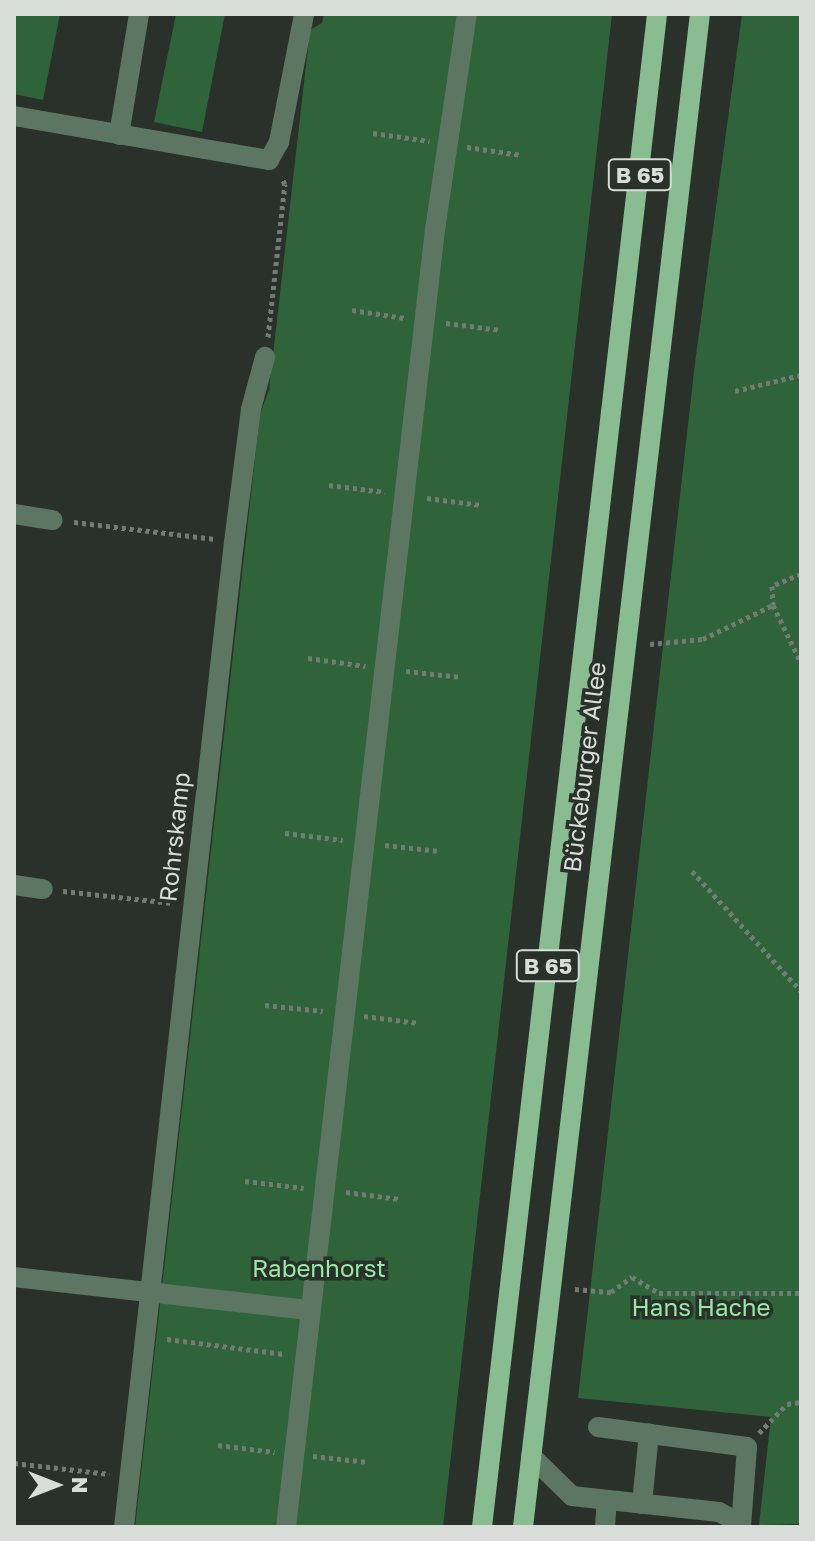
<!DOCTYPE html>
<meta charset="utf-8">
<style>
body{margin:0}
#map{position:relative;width:815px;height:1541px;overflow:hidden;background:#29312a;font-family:"Golos Text",sans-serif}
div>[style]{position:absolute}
.green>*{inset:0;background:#2f6339}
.path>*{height:5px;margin-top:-2.5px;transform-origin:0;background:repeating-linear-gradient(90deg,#747b75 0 4px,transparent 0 8px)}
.minor>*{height:20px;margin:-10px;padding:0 10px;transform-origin:10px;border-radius:10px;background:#5d7661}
.major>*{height:20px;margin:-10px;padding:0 10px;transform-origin:10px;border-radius:10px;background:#8abc91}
span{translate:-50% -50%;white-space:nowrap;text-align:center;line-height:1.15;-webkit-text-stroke:7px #29312a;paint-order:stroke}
.shield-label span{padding:2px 6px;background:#29312a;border:2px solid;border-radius:6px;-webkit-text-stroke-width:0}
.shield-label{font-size:22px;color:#d8ddd9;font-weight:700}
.street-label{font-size:24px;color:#d8ddd9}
.park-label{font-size:24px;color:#97eaa5}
.frame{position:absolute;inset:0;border:16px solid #d8ddd9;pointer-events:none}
.north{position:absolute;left:16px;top:1445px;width:80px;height:80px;-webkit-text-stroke:6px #29312a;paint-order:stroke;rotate:90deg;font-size:22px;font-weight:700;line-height:32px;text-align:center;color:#d8ddd9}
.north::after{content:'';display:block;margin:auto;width:28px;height:36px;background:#d8ddd9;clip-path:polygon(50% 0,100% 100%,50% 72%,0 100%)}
</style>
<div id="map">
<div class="green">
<i style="clip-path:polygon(14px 14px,60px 14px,43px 100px,14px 94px)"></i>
<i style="clip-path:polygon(176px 14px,225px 14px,202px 132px,154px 122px)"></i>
<i style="clip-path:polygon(324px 14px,612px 14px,443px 1527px,135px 1527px,260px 414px,269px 390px,310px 30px,322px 23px)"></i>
<i style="clip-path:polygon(742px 14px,801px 14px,801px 1524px,759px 1525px,771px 1417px,578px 1398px,695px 363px)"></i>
</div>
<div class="path">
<i style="left:373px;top:133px;width:57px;rotate:8.1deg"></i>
<i style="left:467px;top:147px;width:55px;rotate:8.4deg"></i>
<i style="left:352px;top:310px;width:53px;rotate:8.7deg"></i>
<i style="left:446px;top:323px;width:55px;rotate:7.3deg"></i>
<i style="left:268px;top:337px;width:154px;rotate:-83.7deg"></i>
<i style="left:285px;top:184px;width:8px;rotate:-120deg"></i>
<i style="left:735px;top:391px;width:68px;rotate:-13.6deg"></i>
<i style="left:329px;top:485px;width:56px;rotate:7.1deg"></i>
<i style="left:427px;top:498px;width:54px;rotate:7.4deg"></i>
<i style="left:74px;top:522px;width:142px;rotate:6.9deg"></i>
<i style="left:801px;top:574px;width:31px;rotate:158deg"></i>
<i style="left:772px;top:586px;width:19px;rotate:87deg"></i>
<i style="left:773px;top:605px;width:64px;rotate:64.2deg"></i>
<i style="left:650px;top:644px;width:53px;rotate:-5.4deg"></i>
<i style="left:703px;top:639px;width:78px;rotate:-25.9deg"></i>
<i style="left:308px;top:658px;width:58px;rotate:8deg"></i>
<i style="left:406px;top:671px;width:55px;rotate:6.2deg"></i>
<i style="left:285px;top:833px;width:58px;rotate:6.9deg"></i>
<i style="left:385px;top:845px;width:54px;rotate:6.3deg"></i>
<i style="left:692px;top:871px;width:162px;rotate:47.8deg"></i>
<i style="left:63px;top:891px;width:110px;rotate:6.3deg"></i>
<i style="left:265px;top:1005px;width:58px;rotate:5.9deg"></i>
<i style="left:364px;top:1016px;width:55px;rotate:7.3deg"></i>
<i style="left:245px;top:1181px;width:59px;rotate:6.8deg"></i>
<i style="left:346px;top:1192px;width:54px;rotate:7.4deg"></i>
<i style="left:575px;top:1289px;width:36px;rotate:5deg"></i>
<i style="left:611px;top:1292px;width:26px;rotate:-36deg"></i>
<i style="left:632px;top:1277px;width:31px;rotate:31deg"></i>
<i style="left:659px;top:1293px;width:142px"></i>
<i style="left:167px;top:1339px;width:118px;rotate:7.3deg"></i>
<i style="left:759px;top:1433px;width:40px;rotate:-46deg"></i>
<i style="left:787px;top:1404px;width:14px;rotate:-8deg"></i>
<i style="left:218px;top:1445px;width:57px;rotate:7deg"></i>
<i style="left:313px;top:1456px;width:55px;rotate:6.2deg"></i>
<i style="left:14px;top:1463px;width:96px;rotate:6.6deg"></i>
</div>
<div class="minor">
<i style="left:14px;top:116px;width:259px;rotate:9.8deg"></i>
<i style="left:269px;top:160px;width:21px;rotate:-61deg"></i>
<i style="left:279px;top:142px;width:130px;rotate:-78.9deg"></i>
<i style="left:119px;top:135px;width:123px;rotate:-80.6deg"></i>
<i style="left:14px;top:514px;width:39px;rotate:9deg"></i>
<i style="left:14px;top:885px;width:29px;rotate:8deg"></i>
<i style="left:14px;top:1277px;width:289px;rotate:6.4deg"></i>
<i style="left:598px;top:1427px;width:150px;rotate:7.6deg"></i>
<i style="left:747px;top:1447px;width:80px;rotate:94.3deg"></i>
<i style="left:531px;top:1456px;width:57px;rotate:44.3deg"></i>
<i style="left:572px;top:1496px;width:148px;rotate:6.2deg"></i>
<i style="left:719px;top:1512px;width:17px;rotate:28deg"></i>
<i style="left:734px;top:1520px;width:7px;rotate:74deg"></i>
<i style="left:642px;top:1504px;width:71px;rotate:-84.4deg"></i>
<i style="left:124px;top:1527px;width:991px;rotate:-83.63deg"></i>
<i style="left:234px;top:542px;width:134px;rotate:-82.7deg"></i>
<i style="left:251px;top:409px;width:54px;rotate:-74.9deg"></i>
<i style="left:286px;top:1527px;width:1306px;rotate:-83.45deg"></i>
<i style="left:435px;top:230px;width:218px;rotate:-81.6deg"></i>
<i style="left:605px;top:1527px;width:27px;rotate:-86deg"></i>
</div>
<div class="major">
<i style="left:482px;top:1527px;width:1523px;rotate:-83.4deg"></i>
<i style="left:523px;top:1527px;width:1523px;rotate:-83.33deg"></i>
</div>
<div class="shield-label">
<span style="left:640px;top:175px">B 65</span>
<span style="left:548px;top:966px">B 65</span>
</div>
<div class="street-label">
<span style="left:584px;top:767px;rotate:-83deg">Bückeburger Allee</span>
<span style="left:174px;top:837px;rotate:-84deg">Rohrskamp</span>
</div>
<div class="park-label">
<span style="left:319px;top:1268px">Rabenhorst</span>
<span style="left:701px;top:1307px">Hans Hache</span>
</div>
<div class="frame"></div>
<div class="north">N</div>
</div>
